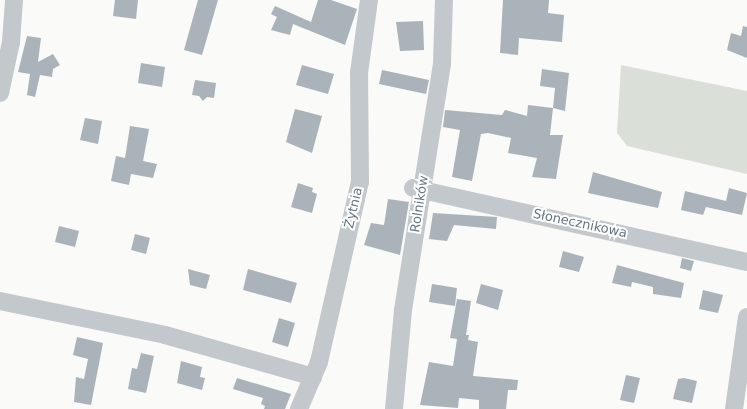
<!DOCTYPE html>
<meta charset="utf-8">
<style>
body{margin:0}
#map{position:relative;width:747px;height:409px;overflow:hidden;background:#fafaf8;font-family:"DejaVu Sans",sans-serif}
div>[style]{position:absolute}
.green>*{inset:0;background:#dadfd7}
.building>*{inset:0;background:#aab3b9}
.minor>*{height:18px;margin:-9px;padding:0 9px;transform-origin:9px;border-radius:9px;background:#c3c8cc}
span{translate:-50% -50%;white-space:nowrap;text-align:center;line-height:1.15;-webkit-text-stroke:4px #fff;paint-order:stroke}
.street-label{font-size:13px;color:#657683}
</style>
<div id="map">
<div class="green">
<i style="clip-path:polygon(621px 65px,747px 91px,747px 174px,627px 146px,617px 133px)"></i>
</div>
<div class="building">
<i style="clip-path:polygon(115px 0,138px 0,136px 19px,113px 16px)"></i>
<i style="clip-path:polygon(198px 0,218px 0,202px 55px,184px 50px)"></i>
<i style="clip-path:polygon(318px 0,331px 0,357px 9px,345px 45px,293px 24px,290px 35px,271px 30px,277px 17px,271px 14px,275px 6px,311px 22px)"></i>
<i style="clip-path:polygon(503px 0,549px 0,548px 13px,564px 15px,562px 42px,519px 38px,518px 55px,500px 53px)"></i>
<i style="clip-path:polygon(423px 21px,424px 50px,400px 51px,396px 22px)"></i>
<i style="clip-path:polygon(743px 26px,747px 27px,747px 58px,727px 50px,731px 33px,741px 36px)"></i>
<i style="clip-path:polygon(27px 36px,41px 38px,38px 62px,53px 54px,60px 65px,53px 69px,52px 77px,40px 75px,35px 97px,27px 95px,30px 74px,18px 72px)"></i>
<i style="clip-path:polygon(141px 63px,165px 67px,162px 87px,138px 83px)"></i>
<i style="clip-path:polygon(302px 65px,334px 74px,328px 94px,296px 85px)"></i>
<i style="clip-path:polygon(542px 69px,569px 73px,565px 111px,553px 108px,550px 135px,563px 135px,556px 179px,532px 177px,537px 158px,508px 153px,511px 138px,488px 133px,481px 134px,472px 181px,452px 177px,460px 130px,443px 127px,445px 110px,502px 115px,505px 110px,527px 116px,528px 105px,553px 108px,555px 88px,540px 86px)"></i>
<i style="clip-path:polygon(382px 70px,429px 80px,426px 94px,379px 84px)"></i>
<i style="clip-path:polygon(195px 80px,216px 83px,214px 98px,207px 97px,203px 101px,199px 96px,192px 95px)"></i>
<i style="clip-path:polygon(295px 109px,322px 116px,312px 153px,286px 142px)"></i>
<i style="clip-path:polygon(85px 118px,102px 121px,98px 144px,80px 140px)"></i>
<i style="clip-path:polygon(130px 126px,149px 129px,143px 161px,157px 164px,153px 178px,131px 174px,129px 185px,111px 181px,116px 156px,125px 158px)"></i>
<i style="clip-path:polygon(593px 172px,662px 192px,658px 208px,588px 193px)"></i>
<i style="clip-path:polygon(298px 183px,313px 188px,312px 192px,317px 194px,312px 213px,291px 207px)"></i>
<i style="clip-path:polygon(729px 188px,747px 193px,742px 215px,706px 207px,703px 215px,681px 210px,685px 191px,726px 201px)"></i>
<i style="clip-path:polygon(388px 199px,409px 202px,400px 255px,364px 245px,371px 223px,384px 225px)"></i>
<i style="clip-path:polygon(433px 213px,497px 217px,496px 229px,454px 225px,447px 241px,429px 239px)"></i>
<i style="clip-path:polygon(59px 226px,79px 231px,75px 247px,55px 242px)"></i>
<i style="clip-path:polygon(135px 234px,150px 238px,146px 254px,131px 250px)"></i>
<i style="clip-path:polygon(563px 251px,584px 257px,579px 272px,559px 267px)"></i>
<i style="clip-path:polygon(682px 258px,694px 261px,691px 271px,680px 268px)"></i>
<i style="clip-path:polygon(617px 265px,684px 283px,681px 298px,653px 294px,653px 287px,632px 282px,631px 287px,612px 283px)"></i>
<i style="clip-path:polygon(188px 269px,210px 275px,206px 289px,190px 285px)"></i>
<i style="clip-path:polygon(248px 269px,297px 283px,291px 303px,243px 290px)"></i>
<i style="clip-path:polygon(432px 284px,457px 288px,455px 306px,429px 302px)"></i>
<i style="clip-path:polygon(481px 284px,503px 290px,498px 310px,476px 303px)"></i>
<i style="clip-path:polygon(703px 290px,723px 295px,718px 313px,699px 309px)"></i>
<i style="clip-path:polygon(457px 299px,471px 301px,466px 335px,469px 335px,468px 340px,478px 342px,473px 376px,518px 380px,517px 390px,508px 390px,506px 409px,479px 409px,479px 400px,459px 398px,458px 408px,420px 405px,429px 362px,453px 366px,457px 339px,450px 338px)"></i>
<i style="clip-path:polygon(279px 318px,295px 323px,288px 347px,272px 342px)"></i>
<i style="clip-path:polygon(77px 337px,103px 343px,91px 405px,74px 402px,76px 377px,84px 379px,88px 359px,73px 355px)"></i>
<i style="clip-path:polygon(141px 353px,154px 356px,146px 393px,128px 389px,132px 368px,137px 369px)"></i>
<i style="clip-path:polygon(181px 361px,202px 367px,200px 377px,205px 378px,202px 390px,177px 383px)"></i>
<i style="clip-path:polygon(626px 375px,640px 378px,634px 403px,620px 400px)"></i>
<i style="clip-path:polygon(237px 378px,291px 394px,285px 409px,264px 409px,265px 406px,261px 404px,263px 398px,233px 389px)"></i>
<i style="clip-path:polygon(684px 378px,697px 381px,692px 403px,673px 399px,678px 379px)"></i>
</div>
<div class="minor">
<i style="left:0;top:93px;width:52px;rotate:-77.8deg"></i>
<i style="left:11px;top:42px;width:42px;rotate:-85.9deg"></i>
<i style="left:413px;top:188px;width:342px;rotate:12.5deg"></i>
<i style="left:0;top:301px;width:168px;rotate:11.6deg"></i>
<i style="left:165px;top:335px;width:154px;rotate:15.8deg"></i>
<i style="left:299px;top:409px;width:51px;rotate:-66.9deg"></i>
<i style="left:319px;top:362px;width:185px;rotate:-77.2deg"></i>
<i style="left:360px;top:182px;width:109px;rotate:-90.5deg"></i>
<i style="left:359px;top:73px;width:74px;rotate:-82.2deg"></i>
<i style="left:394px;top:409px;width:99px;rotate:-84.8deg"></i>
<i style="left:403px;top:310px;width:250px;rotate:-81deg"></i>
<i style="left:442px;top:63px;width:63px;rotate:-88.2deg"></i>
<i style="left:734px;top:409px;width:93px;rotate:-82deg"></i>
</div>
<div class="street-label">
<span style="left:420px;top:204px;rotate:-81deg">Rolników</span>
<span style="left:354px;top:208px;rotate:-77deg">Żytnia</span>
<span style="left:580px;top:224px;rotate:12deg">Słonecznikowa</span>
</div>
</div>
